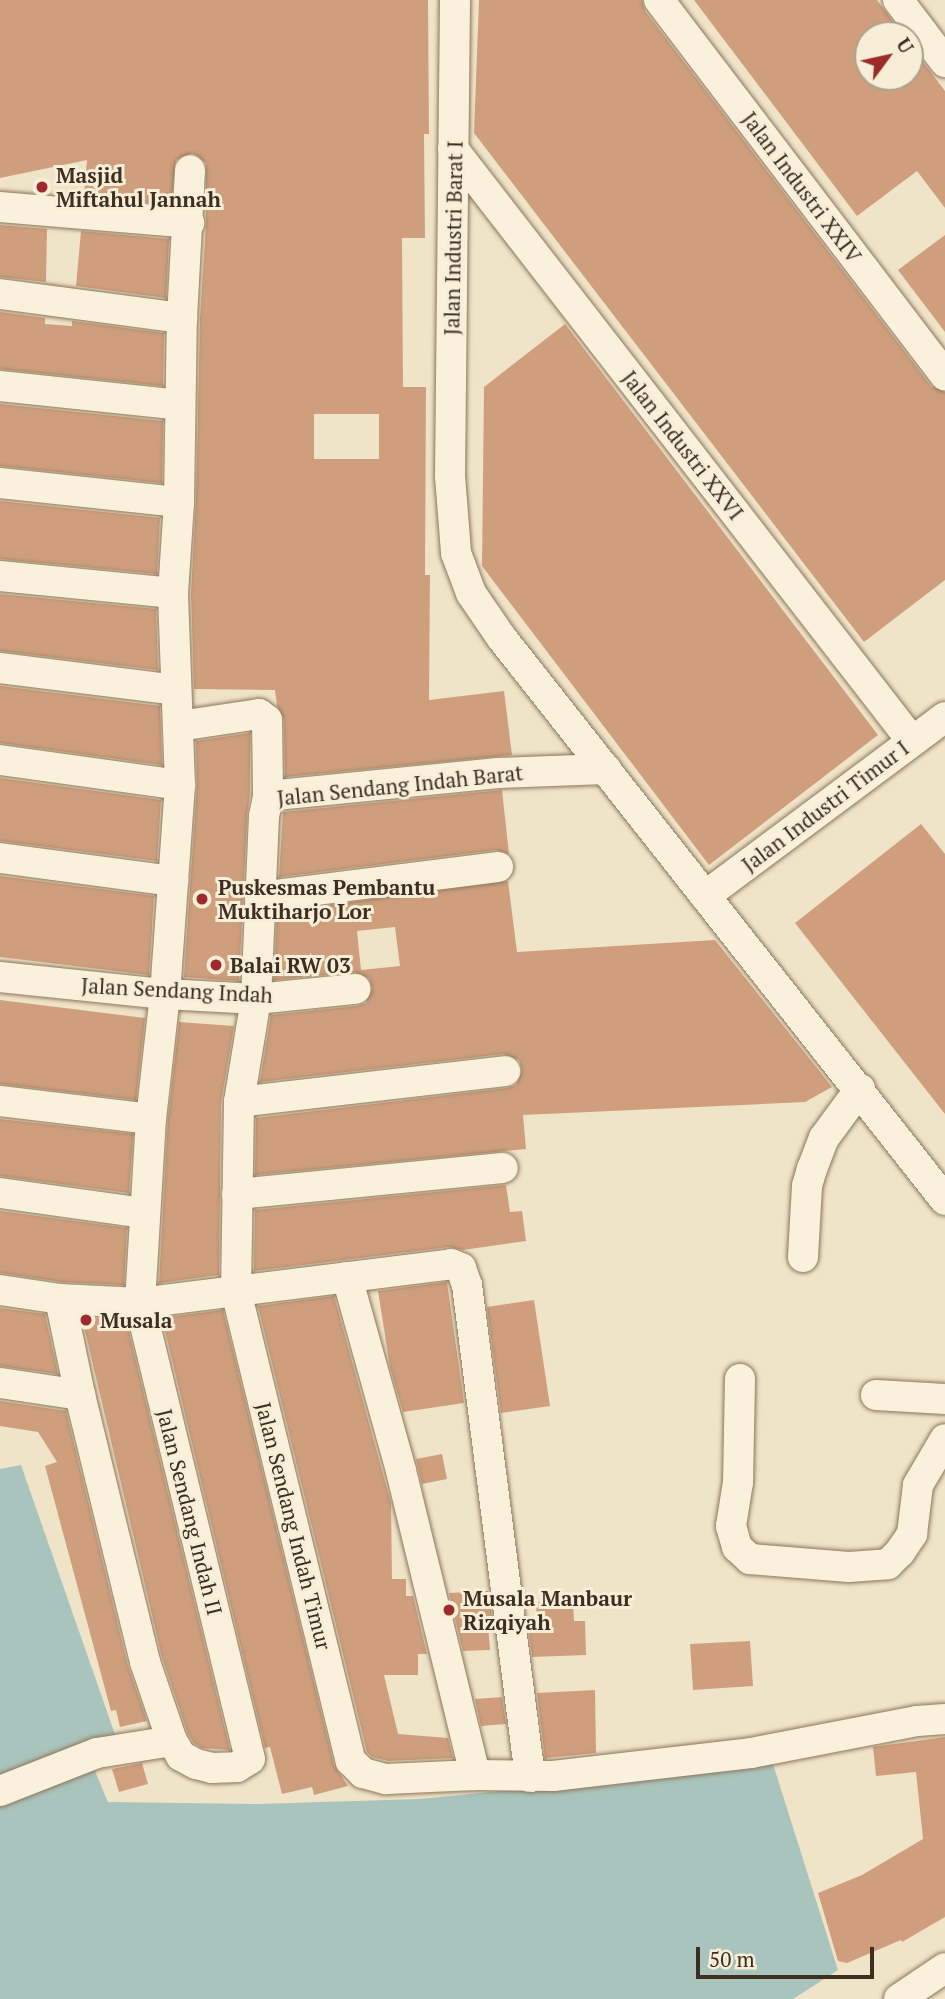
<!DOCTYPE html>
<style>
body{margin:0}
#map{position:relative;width:945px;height:1999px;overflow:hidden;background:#f0e4c8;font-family:"PT Serif",serif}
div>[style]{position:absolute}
.water>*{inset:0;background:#a9c4bc}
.building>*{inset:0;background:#cf9f7d}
.roads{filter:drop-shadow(0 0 2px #8d765c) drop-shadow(0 0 2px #8d765c)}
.minor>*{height:30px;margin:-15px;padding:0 15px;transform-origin:15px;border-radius:15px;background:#faf1dc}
.dots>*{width:19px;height:19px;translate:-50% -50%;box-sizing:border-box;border:4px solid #f7eed8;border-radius:50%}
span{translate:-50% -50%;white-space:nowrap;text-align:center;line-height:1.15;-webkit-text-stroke:6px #f7eed8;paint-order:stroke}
.poi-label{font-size:21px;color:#3d2e20;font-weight:700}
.left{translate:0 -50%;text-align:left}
.street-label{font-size:21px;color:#3d2e20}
.north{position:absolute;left:854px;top:21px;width:70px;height:70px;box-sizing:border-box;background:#f7eed8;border:2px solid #ada18e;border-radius:50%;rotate:57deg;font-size:19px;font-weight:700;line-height:28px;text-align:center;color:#3d2e20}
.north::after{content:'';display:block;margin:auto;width:24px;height:32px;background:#9e2a2b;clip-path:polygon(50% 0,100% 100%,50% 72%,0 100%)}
.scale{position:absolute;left:696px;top:1947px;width:178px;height:32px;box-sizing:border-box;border:4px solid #3d2e20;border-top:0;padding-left:9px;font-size:21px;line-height:24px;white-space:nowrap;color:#3d2e20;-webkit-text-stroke:5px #f7eed8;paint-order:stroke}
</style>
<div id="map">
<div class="water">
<i style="clip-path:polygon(21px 1465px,118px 1743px,95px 1771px,108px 1802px,258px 1804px,420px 1799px,773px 1764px,838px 1970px,793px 1999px,0 1999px,0 1469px)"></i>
</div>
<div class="building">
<i style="clip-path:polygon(evenodd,0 0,428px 0,429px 134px,424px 134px,425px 238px,402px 238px,403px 387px,426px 387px,425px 575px,430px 575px,429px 700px,504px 691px,512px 755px,285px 777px,284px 720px,277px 706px,275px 690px,194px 689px,191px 593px,196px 503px,200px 319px,206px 224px,206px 163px,192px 153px,176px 160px,171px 204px,84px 197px,87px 160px,0 178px,0 0,314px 414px,379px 414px,379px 459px,314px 459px,314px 414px)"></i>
<i style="clip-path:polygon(479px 0,642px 0,645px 11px,931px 386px,945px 392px,945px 580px,864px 642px,474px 133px)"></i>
<i style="clip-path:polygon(694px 0,877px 0,903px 35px,868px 35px,868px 77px,910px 77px,910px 45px,945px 91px,945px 208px,917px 171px,857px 216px)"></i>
<i style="clip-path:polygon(0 225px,47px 229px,46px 282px,0 277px)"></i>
<i style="clip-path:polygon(81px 231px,169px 239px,166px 298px,76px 286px)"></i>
<i style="clip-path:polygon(945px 235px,945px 332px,898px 270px)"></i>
<i style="clip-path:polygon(0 312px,45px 318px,45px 324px,72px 326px,72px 321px,164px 333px,163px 386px,0 369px)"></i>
<i style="clip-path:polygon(565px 324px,878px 735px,709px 865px,482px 566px,484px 387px)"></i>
<i style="clip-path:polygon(0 404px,163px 421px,162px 483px,0 466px)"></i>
<i style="clip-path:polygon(0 501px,160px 518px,157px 574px,0 559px)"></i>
<i style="clip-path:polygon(0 594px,156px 609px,158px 670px,0 651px)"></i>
<i style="clip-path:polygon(0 686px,160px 706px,162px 765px,0 743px)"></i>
<i style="clip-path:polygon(250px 733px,250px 794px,247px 815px,239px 981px,184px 977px,197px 786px,196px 741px)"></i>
<i style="clip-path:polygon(0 778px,161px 800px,157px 861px,0 841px)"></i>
<i style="clip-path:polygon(502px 790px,509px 854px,496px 850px,279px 877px,283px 812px)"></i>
<i style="clip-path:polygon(921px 824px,945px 854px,945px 1114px,795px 923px)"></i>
<i style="clip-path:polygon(0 876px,154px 896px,149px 975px,0 957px)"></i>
<i style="clip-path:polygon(evenodd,508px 881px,517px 952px,715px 940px,832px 1087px,805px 1102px,523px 1115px,526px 1149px,255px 1175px,256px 1118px,507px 1088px,516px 1085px,522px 1070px,519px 1060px,503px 1054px,260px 1082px,271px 1015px,357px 1006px,366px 1003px,372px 988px,369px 978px,354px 972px,274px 980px,277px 912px,508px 881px,395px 927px,400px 966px,361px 970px,357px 931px,395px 927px)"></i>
<i style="clip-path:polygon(0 1000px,145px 1018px,136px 1100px,0 1084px)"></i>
<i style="clip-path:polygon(179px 1022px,234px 1026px,221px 1102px,219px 1275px,159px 1283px,168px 1120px)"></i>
<i style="clip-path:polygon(0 1119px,133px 1134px,129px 1193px,0 1176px)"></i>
<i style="clip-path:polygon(506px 1185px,510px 1212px,522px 1211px,526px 1241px,463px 1250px,449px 1247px,254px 1271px,255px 1210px)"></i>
<i style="clip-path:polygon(0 1211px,127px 1228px,124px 1285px,62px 1282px,0 1273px)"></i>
<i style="clip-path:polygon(447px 1282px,464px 1403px,403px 1412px,390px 1367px,378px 1291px)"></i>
<i style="clip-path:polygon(334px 1296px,391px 1503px,392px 1579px,406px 1579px,406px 1596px,413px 1596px,427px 1654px,418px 1654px,418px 1675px,384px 1675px,398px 1734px,448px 1738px,453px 1758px,388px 1761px,372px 1757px,367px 1752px,258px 1306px)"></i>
<i style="clip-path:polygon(534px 1300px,550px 1406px,501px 1413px,487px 1307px)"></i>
<i style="clip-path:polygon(0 1308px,45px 1314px,58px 1374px,0 1366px)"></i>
<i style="clip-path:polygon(223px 1310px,334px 1765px,348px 1786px,314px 1795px,312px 1787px,282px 1794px,270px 1747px,265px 1748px,162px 1318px)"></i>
<i style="clip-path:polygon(82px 1318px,126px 1320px,230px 1750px,202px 1748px,194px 1743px,188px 1734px,162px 1657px)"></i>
<i style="clip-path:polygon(0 1401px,66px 1411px,128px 1666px,147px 1721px,120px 1727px,116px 1710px,111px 1711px,45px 1466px,57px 1462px,38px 1432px,0 1426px)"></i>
<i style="clip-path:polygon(442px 1454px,447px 1479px,422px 1484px,416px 1459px)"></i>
<i style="clip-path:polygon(488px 1591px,493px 1624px,488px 1624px,490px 1650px,463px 1651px,449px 1593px)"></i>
<i style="clip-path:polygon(573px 1601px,574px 1621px,585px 1621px,586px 1655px,532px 1657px,528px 1623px,537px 1623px,536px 1602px)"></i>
<i style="clip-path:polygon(750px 1641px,753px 1686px,693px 1690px,690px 1644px)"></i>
<i style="clip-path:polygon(595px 1690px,596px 1753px,545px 1758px,537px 1693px)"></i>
<i style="clip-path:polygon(502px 1697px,506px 1724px,481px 1726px,475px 1699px)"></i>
<i style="clip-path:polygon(945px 1737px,945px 1917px,902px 1942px,901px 1940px,847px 1963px,838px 1961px,818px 1893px,862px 1875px,923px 1839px,916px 1772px,876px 1776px,873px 1747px)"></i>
<i style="clip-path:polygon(142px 1763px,148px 1784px,119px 1792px,112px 1769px)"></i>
</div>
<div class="roads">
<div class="minor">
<i style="left:455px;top:0;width:476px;rotate:90.6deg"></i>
<i style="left:450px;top:476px;width:77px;rotate:85.5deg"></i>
<i style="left:456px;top:553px;width:43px;rotate:69.4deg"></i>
<i style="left:471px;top:593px;width:53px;rotate:55.7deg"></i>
<i style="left:501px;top:637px;width:717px;rotate:51.74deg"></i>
<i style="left:659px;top:0;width:472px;rotate:52.7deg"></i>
<i style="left:898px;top:0;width:78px;rotate:52.8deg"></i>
<i style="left:453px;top:149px;width:749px;rotate:52.21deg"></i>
<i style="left:0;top:207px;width:190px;rotate:4.8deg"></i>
<i style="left:0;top:294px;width:184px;rotate:7.5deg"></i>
<i style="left:0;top:386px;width:181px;rotate:6deg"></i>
<i style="left:0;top:483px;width:180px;rotate:6.1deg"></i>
<i style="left:0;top:576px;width:174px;rotate:5.6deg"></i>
<i style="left:0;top:668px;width:177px;rotate:7.1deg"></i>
<i style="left:179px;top:726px;width:81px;rotate:-8.5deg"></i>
<i style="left:259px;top:714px;width:10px;rotate:37deg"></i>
<i style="left:267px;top:720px;width:76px;rotate:89.2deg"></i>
<i style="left:0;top:760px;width:182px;rotate:7.9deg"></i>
<i style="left:606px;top:769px;width:108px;rotate:177.9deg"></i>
<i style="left:498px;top:773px;width:231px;rotate:174.3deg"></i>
<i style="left:268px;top:796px;width:20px;rotate:101deg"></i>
<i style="left:264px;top:816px;width:183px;rotate:92.5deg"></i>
<i style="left:256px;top:999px;width:104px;rotate:99.4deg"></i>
<i style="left:239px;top:1102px;width:189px;rotate:90.9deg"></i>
<i style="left:236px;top:1291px;width:484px;rotate:76.3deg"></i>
<i style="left:351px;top:1761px;width:17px;rotate:45deg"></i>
<i style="left:363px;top:1773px;width:24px;rotate:15deg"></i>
<i style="left:386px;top:1779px;width:89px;rotate:-2.6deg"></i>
<i style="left:475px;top:1775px;width:78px;rotate:0.7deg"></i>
<i style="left:553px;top:1776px;width:199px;rotate:-6.6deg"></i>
<i style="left:751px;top:1753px;width:169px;rotate:-10.9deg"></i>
<i style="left:917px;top:1721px;width:28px;rotate:-4deg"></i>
<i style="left:0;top:858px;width:175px;rotate:7.6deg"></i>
<i style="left:705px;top:896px;width:299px;rotate:-36.7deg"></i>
<i style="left:260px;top:897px;width:240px;rotate:-7.2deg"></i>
<i style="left:0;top:977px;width:166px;rotate:5.9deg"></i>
<i style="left:165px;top:994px;width:91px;rotate:3.1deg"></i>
<i style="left:256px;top:999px;width:100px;rotate:-5.8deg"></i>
<i style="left:0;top:1101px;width:152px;rotate:6.8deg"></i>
<i style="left:239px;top:1102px;width:268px;rotate:-6.6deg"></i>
<i style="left:0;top:1193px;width:146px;rotate:7.9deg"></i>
<i style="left:237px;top:1194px;width:267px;rotate:-5.6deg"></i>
<i style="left:803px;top:1257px;width:71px;rotate:-86.8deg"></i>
<i style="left:807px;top:1186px;width:18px;rotate:-74deg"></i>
<i style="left:812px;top:1169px;width:33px;rotate:-69deg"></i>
<i style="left:824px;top:1138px;width:61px;rotate:-53.7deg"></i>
<i style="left:347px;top:1277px;width:201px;rotate:74.4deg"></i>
<i style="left:401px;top:1471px;width:313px;rotate:76.3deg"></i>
<i style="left:0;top:1290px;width:61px;rotate:8.5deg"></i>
<i style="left:60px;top:1299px;width:80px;rotate:2.9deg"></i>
<i style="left:140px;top:1303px;width:313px;rotate:-7.1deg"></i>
<i style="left:451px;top:1264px;width:11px;rotate:22deg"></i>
<i style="left:461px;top:1268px;width:18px;rotate:71deg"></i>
<i style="left:467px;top:1285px;width:496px;rotate:82.7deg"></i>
<i style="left:60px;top:1299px;width:98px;rotate:78.2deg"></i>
<i style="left:80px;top:1395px;width:275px;rotate:76.3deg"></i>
<i style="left:145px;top:1662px;width:83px;rotate:71.1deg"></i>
<i style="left:172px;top:1741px;width:17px;rotate:59deg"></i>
<i style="left:181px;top:1756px;width:17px;rotate:28deg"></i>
<i style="left:196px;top:1764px;width:16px;rotate:14deg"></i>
<i style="left:212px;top:1768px;width:25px;rotate:-2deg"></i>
<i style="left:237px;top:1767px;width:15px;rotate:-32deg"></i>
<i style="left:250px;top:1759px;width:469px;rotate:-103.6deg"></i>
<i style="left:140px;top:1303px;width:184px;rotate:-86.6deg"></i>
<i style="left:151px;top:1119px;width:126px;rotate:-83.6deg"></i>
<i style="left:165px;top:994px;width:210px;rotate:-85.9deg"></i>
<i style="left:180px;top:785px;width:192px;rotate:-92.1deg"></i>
<i style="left:173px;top:593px;width:91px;rotate:-86.2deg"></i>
<i style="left:179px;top:502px;width:184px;rotate:-89.1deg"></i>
<i style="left:182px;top:318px;width:148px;rotate:-86.9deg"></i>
<i style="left:740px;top:1379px;width:103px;rotate:91.1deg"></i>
<i style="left:738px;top:1482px;width:45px;rotate:99deg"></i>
<i style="left:731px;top:1526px;width:22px;rotate:74deg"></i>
<i style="left:737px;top:1547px;width:18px;rotate:43deg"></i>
<i style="left:750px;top:1559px;width:99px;rotate:4.6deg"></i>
<i style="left:849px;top:1567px;width:39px;rotate:-4deg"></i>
<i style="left:888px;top:1564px;width:17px;rotate:-45deg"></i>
<i style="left:900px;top:1552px;width:22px;rotate:-56deg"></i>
<i style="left:912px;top:1534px;width:49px;rotate:-83deg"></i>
<i style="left:918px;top:1485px;width:53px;rotate:-59.6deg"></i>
<i style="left:0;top:1383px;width:81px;rotate:8.5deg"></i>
<i style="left:876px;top:1395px;width:69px;rotate:3.3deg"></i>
<i style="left:0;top:1791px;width:104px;rotate:-21.4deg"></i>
<i style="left:97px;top:1753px;width:76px;rotate:-9.1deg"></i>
<i style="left:899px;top:1999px;width:55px;rotate:-34deg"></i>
</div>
</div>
<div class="dots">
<i style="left:42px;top:187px;background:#9e2a2b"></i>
<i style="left:202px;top:899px;background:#9e2a2b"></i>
<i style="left:216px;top:965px;background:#9e2a2b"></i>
<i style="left:86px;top:1320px;background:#9e2a2b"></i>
<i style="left:449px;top:1610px;background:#9e2a2b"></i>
</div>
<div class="poi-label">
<span class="left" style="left:56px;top:187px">Masjid<br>Miftahul Jannah</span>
<span class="left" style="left:218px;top:899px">Puskesmas Pembantu<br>Muktiharjo Lor</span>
<span class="left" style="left:230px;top:965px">Balai RW 03</span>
<span class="left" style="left:100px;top:1320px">Musala</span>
<span class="left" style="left:463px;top:1610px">Musala Manbaur<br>Rizqiyah</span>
</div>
<div class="street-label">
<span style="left:802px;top:187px;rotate:53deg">Jalan Industri XXIV</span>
<span style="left:453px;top:238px;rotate:-89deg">Jalan Industri Barat I</span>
<span style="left:683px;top:445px;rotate:52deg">Jalan Industri XXVI</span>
<span style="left:400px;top:785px;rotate:-6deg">Jalan Sendang Indah Barat</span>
<span style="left:825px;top:806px;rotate:-37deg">Jalan Industri Timur I</span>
<span style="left:177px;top:990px;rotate:3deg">Jalan Sendang Indah</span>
<span style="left:190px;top:1512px;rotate:76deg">Jalan Sendang Indah II</span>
<span style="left:294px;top:1526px;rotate:76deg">Jalan Sendang Indah Timur</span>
</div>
<div class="north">U</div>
<div class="scale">50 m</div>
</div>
